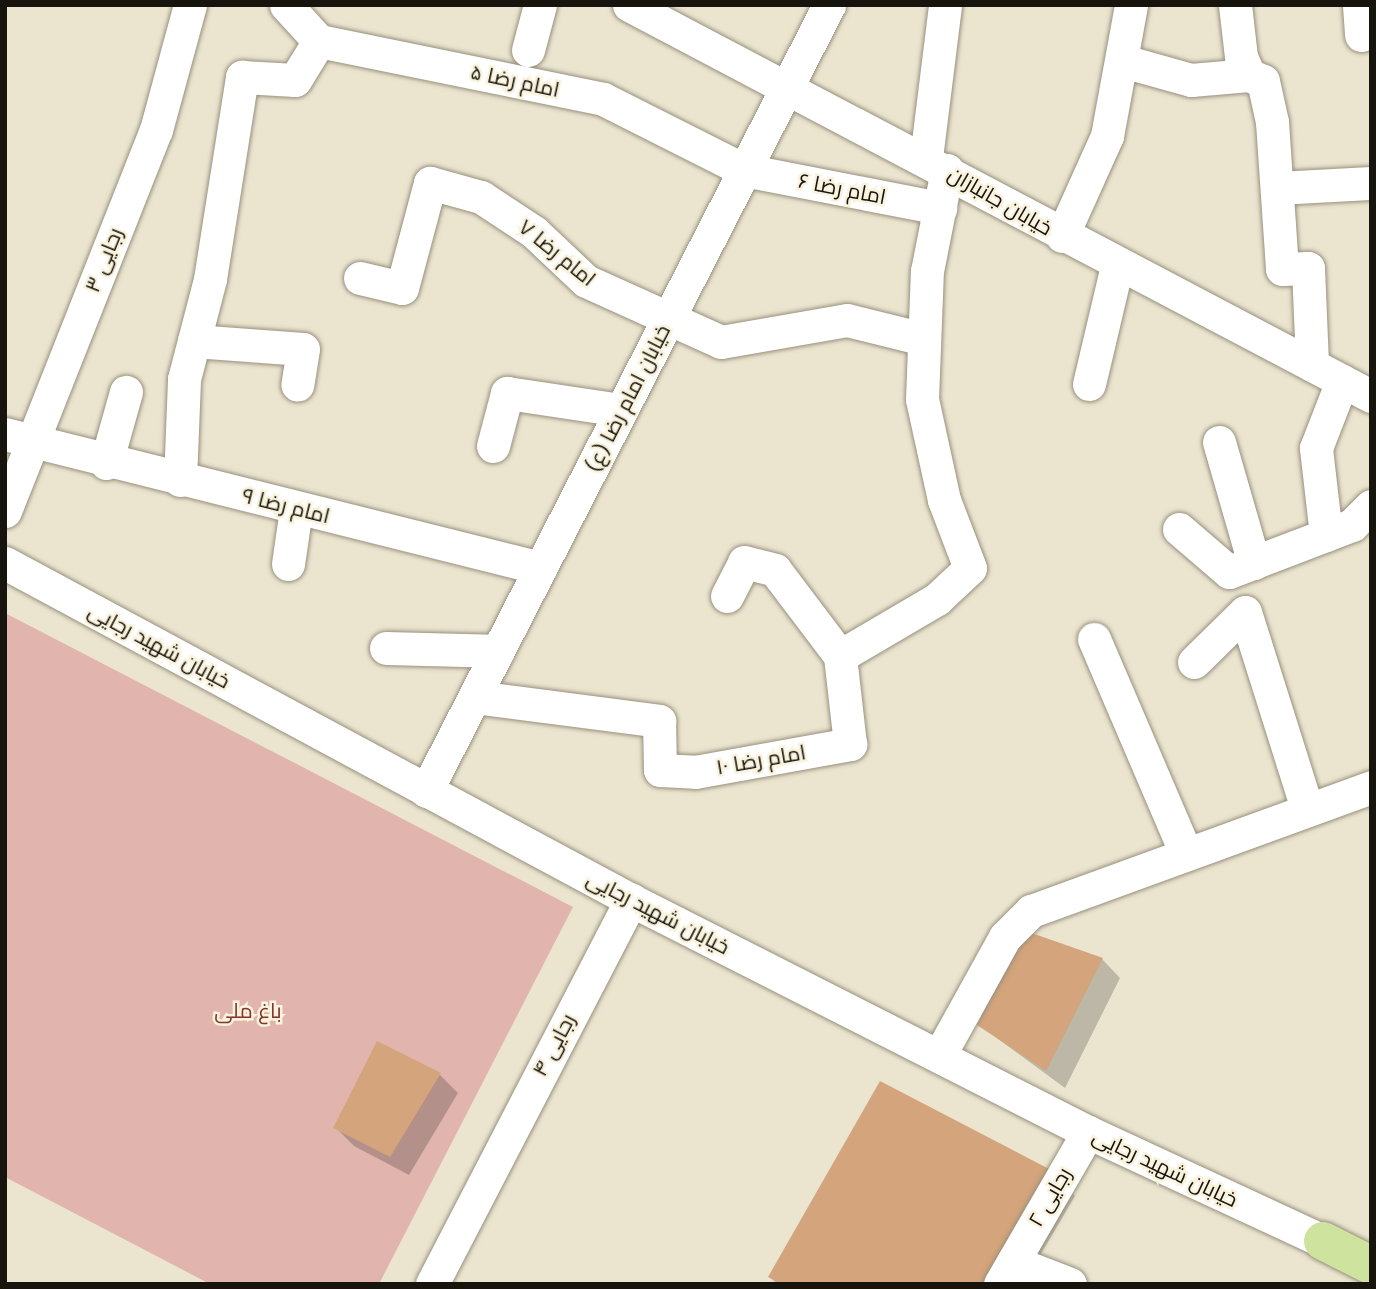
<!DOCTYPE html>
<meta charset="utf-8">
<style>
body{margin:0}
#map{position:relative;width:1376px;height:1289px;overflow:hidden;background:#ebe5d0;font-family:"DM Sans",Cairo,sans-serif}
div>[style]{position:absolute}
.green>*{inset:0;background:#e1b5ae}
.shadow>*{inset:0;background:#0003}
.building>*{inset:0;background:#d4a47c}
.roads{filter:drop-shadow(0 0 2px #97907d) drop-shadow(0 0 2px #97907d)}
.minor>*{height:33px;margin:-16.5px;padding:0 16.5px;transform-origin:16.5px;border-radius:16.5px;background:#fff}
.major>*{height:38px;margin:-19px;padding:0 19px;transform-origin:19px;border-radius:19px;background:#cee39e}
span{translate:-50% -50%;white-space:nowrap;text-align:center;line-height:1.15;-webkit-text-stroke:5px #f9f2dd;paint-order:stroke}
.street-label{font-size:21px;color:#16140d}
.park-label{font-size:21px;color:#82352d}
.frame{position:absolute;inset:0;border:7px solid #16140d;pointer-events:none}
</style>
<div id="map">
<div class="green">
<i style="clip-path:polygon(5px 613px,573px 907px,379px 1284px,210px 1284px,5px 1177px)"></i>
</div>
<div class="shadow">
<i style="clip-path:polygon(1102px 959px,1120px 978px,1065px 1088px,979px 1025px)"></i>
<i style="clip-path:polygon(440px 1075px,458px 1093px,409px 1175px,354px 1146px,335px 1127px)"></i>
<i style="clip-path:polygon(1050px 1171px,1075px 1196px,1023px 1284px,777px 1284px,770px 1277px)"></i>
</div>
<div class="building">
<i style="clip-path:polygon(1023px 930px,1103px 958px,1046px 1071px,977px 1025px)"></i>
<i style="clip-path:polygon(377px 1041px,441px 1073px,390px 1157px,333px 1128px)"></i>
<i style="clip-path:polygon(880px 1081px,1051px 1170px,983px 1284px,781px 1284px,768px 1277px)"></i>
</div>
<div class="roads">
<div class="minor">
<i style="left:286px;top:5px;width:49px;rotate:47.5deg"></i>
<i style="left:319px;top:41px;width:290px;rotate:11.5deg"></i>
<i style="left:603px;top:99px;width:158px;rotate:26.7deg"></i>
<i style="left:744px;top:170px;width:200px;rotate:11deg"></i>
<i style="left:629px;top:5px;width:839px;rotate:27.79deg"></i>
<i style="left:1235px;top:5px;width:52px;rotate:83.4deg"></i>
<i style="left:1241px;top:57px;width:20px;rotate:66deg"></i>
<i style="left:1249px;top:75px;width:15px;rotate:23deg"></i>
<i style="left:1263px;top:81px;width:42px;rotate:77.6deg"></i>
<i style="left:1272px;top:122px;width:147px;rotate:86.1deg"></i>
<i style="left:1282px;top:269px;width:26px;rotate:-2deg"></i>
<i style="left:1308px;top:268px;width:97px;rotate:87.6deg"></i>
<i style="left:1359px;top:5px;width:30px;rotate:86deg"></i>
<i style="left:528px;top:50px;width:47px;rotate:-75.1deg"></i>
<i style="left:1123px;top:61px;width:71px;rotate:15.6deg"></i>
<i style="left:1191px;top:80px;width:58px;rotate:-4.9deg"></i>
<i style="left:926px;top:158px;width:154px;rotate:-82.9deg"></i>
<i style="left:1277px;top:188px;width:94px;rotate:-3deg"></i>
<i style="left:1062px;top:236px;width:110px;rotate:-65.8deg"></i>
<i style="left:1107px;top:136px;width:133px;rotate:-79.6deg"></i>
<i style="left:360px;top:278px;width:43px;rotate:13.4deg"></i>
<i style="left:402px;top:288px;width:109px;rotate:-75.1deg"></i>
<i style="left:430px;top:183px;width:53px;rotate:15.4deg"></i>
<i style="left:481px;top:197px;width:64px;rotate:33.4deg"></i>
<i style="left:534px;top:232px;width:71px;rotate:43.3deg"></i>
<i style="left:586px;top:281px;width:148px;rotate:24.3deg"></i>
<i style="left:721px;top:342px;width:128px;rotate:-9.9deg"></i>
<i style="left:847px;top:320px;width:79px;rotate:13.9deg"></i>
<i style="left:194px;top:341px;width:109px;rotate:4.2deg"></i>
<i style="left:303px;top:349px;width:36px;rotate:99deg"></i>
<i style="left:1089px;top:384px;width:121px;rotate:-76.7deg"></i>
<i style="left:5px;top:434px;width:552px;rotate:14.04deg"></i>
<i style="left:1219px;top:442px;width:126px;rotate:73.9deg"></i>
<i style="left:493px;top:446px;width:55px;rotate:-75.2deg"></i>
<i style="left:507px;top:393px;width:115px;rotate:8.5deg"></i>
<i style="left:106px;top:463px;width:74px;rotate:-74.3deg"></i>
<i style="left:180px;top:480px;width:101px;rotate:-87.7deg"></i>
<i style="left:184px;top:379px;width:103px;rotate:-75.4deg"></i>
<i style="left:210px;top:279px;width:205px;rotate:-81deg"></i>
<i style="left:242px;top:77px;width:53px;rotate:3.2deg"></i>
<i style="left:295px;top:80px;width:46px;rotate:-58.4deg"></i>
<i style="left:5px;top:511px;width:410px;rotate:-68.4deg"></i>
<i style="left:156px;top:130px;width:130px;rotate:-74.8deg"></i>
<i style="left:1179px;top:529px;width:66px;rotate:40.7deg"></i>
<i style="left:1229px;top:572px;width:132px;rotate:-20.9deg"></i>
<i style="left:1352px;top:525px;width:27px;rotate:-45deg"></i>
<i style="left:1326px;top:535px;width:88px;rotate:-96.6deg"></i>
<i style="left:1316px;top:448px;width:72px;rotate:-68.8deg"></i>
<i style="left:5px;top:563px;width:711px;rotate:28.3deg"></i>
<i style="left:631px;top:900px;width:513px;rotate:26.92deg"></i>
<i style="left:1088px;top:1132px;width:259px;rotate:24.9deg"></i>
<i style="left:288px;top:564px;width:56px;rotate:-81.7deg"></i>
<i style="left:727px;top:596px;width:38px;rotate:-63deg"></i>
<i style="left:744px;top:562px;width:32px;rotate:14deg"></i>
<i style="left:775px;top:570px;width:108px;rotate:52.9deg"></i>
<i style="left:1094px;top:639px;width:234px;rotate:66.8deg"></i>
<i style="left:386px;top:648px;width:112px;rotate:1.5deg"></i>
<i style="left:1194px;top:662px;width:71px;rotate:-44.4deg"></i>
<i style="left:1245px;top:612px;width:203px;rotate:72.5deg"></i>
<i style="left:475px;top:697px;width:186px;rotate:7.4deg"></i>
<i style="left:659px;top:721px;width:49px;rotate:88.8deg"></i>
<i style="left:660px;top:770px;width:35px;rotate:3deg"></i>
<i style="left:695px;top:772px;width:158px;rotate:-10.2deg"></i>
<i style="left:850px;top:744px;width:89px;rotate:-96.5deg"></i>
<i style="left:840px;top:656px;width:113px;rotate:-30.4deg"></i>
<i style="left:937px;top:599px;width:45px;rotate:-43.2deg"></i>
<i style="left:970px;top:568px;width:73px;rotate:-110.9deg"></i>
<i style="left:944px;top:500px;width:103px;rotate:-102.3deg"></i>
<i style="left:922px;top:399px;width:128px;rotate:-87.8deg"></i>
<i style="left:927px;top:271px;width:103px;rotate:-78.8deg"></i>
<i style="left:426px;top:791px;width:883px;rotate:-62.85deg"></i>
<i style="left:939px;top:1056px;width:136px;rotate:-61deg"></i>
<i style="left:1005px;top:937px;width:37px;rotate:-45deg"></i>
<i style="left:1031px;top:911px;width:362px;rotate:-20deg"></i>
<i style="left:1013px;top:1262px;width:61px;rotate:21.1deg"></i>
<i style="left:432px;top:1284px;width:433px;rotate:-62.6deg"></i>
<i style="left:1000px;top:1284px;width:176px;rotate:-59.9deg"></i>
</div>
<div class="major">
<i style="left:1323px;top:1241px;width:54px;rotate:26.6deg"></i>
</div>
</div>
<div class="street-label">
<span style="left:515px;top:81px;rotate:12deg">امام رضا ۵</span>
<span style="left:842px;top:189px;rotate:11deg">امام رضا ۶</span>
<span style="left:1000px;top:201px;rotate:30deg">خیابان جانبازان</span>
<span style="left:557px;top:253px;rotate:39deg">امام رضا ۷</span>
<span style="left:104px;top:260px;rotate:-68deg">رجایی ۳</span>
<span style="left:628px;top:398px;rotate:-63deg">خیابان امام رضا (ع)</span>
<span style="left:286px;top:506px;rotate:14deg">امام رضا ۹</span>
<span style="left:159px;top:646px;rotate:28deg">خیابان شهید رجایی</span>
<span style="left:761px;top:760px;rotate:-10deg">امام رضا ۱۰</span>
<span style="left:658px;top:913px;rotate:27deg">خیابان شهید رجایی</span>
<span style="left:554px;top:1045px;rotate:-62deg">رجایی ۴</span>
<span style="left:1165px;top:1168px;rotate:25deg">خیابان شهید رجایی</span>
<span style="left:1050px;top:1197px;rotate:-60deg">رجایی ۲</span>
</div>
<div class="park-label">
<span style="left:248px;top:1011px">باغ ملی</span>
</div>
<div class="frame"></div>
</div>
